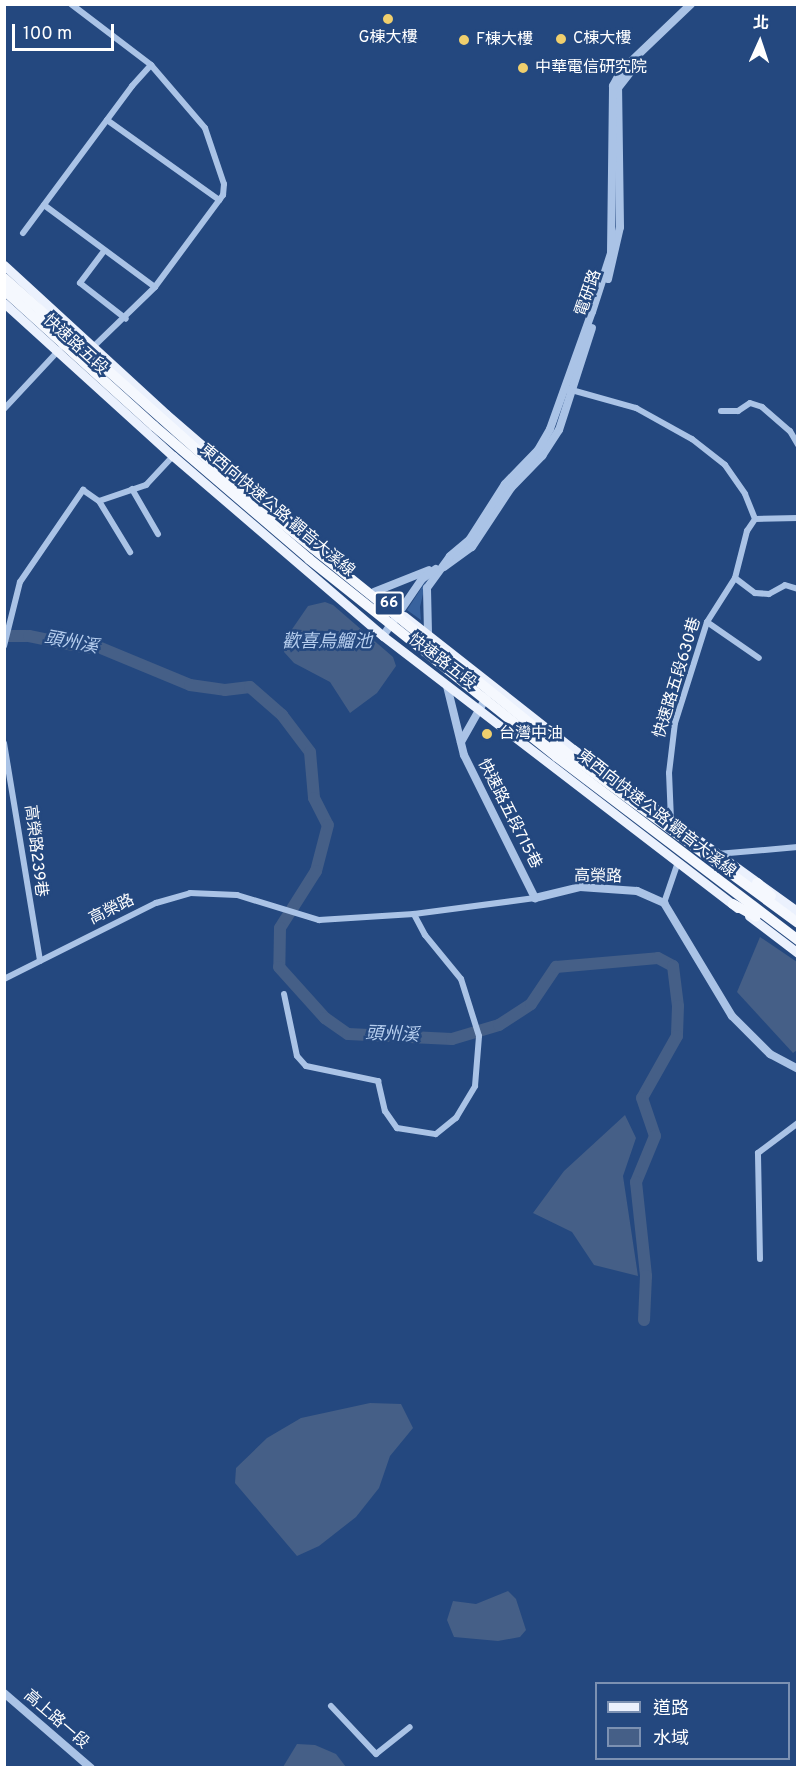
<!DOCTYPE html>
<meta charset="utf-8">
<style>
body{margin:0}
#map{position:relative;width:802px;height:1772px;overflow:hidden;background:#24487f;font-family:Overpass,"Noto Sans TC",sans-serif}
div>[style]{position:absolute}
.green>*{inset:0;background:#38629d}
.water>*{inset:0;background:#455f87}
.river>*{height:12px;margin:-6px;padding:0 6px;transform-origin:6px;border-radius:6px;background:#455f87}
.minor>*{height:6px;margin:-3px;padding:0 3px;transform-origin:3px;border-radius:3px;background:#aac3e6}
.tertiary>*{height:8px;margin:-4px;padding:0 4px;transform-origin:4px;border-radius:4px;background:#aac3e6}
.primary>*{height:9px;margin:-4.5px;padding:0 4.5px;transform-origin:4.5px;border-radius:4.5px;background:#ebf1fd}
.trunk>*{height:10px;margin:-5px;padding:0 5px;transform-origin:5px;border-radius:5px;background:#f5f8fe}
.trunk-bridge>*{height:10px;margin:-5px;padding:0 5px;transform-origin:5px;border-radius:5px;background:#f5f8fe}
.dots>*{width:16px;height:16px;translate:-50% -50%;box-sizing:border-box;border:3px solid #24487f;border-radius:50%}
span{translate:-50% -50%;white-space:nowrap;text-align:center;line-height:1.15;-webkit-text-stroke:5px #24487f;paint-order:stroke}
.shield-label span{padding:2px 4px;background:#24487f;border:2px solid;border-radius:4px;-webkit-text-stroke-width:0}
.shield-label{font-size:15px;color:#fff;font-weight:700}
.poi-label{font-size:16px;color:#fff}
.left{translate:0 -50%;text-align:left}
.street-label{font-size:16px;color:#fff}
.water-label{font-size:18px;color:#b5cdee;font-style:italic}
.frame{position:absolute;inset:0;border:6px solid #fff;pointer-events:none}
.legend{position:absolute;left:595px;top:1682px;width:195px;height:78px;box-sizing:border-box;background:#24487f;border:2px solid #7c91b2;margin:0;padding:8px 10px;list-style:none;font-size:18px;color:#fff}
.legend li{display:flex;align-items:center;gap:12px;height:30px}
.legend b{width:30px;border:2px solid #7c91b2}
.north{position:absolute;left:730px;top:12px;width:60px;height:60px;-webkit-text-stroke:4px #24487f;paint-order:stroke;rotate:3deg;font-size:16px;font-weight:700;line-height:24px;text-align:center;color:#fff}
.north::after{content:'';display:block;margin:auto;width:21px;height:27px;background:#fff;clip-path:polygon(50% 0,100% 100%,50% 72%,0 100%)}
.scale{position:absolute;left:12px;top:24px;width:102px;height:27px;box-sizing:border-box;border:3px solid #fff;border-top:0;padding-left:8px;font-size:18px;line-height:21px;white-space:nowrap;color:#fff;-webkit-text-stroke:4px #24487f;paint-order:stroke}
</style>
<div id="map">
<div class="green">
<i style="clip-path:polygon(426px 581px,420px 607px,421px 620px,407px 610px)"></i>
</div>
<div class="water">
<i style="clip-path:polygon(325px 602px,333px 605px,393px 657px,396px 666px,377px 693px,350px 713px,330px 682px,294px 663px,284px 652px,286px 638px,308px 606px)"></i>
<i style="clip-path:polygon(760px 937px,797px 962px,797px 1050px,793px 1053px,737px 992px)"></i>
<i style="clip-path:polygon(625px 1115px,636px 1138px,623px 1176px,638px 1276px,594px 1265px,572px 1232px,533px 1213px,564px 1171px)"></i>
<i style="clip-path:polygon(370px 1403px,401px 1404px,413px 1428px,390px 1456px,379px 1488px,356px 1517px,319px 1546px,297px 1556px,235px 1483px,236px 1468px,267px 1438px,301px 1418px)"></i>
<i style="clip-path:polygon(508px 1591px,516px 1599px,526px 1630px,520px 1637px,498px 1641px,454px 1637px,447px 1620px,453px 1601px,476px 1604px)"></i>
<i style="clip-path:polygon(297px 1744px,315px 1745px,336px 1754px,346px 1767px,283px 1767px)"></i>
</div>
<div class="river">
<i style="left:4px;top:636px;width:25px"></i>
<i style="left:29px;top:636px;width:59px;rotate:11.7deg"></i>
<i style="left:87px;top:648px;width:9px;rotate:-13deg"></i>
<i style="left:96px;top:646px;width:102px;rotate:22.5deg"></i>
<i style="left:190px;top:685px;width:35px;rotate:8deg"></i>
<i style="left:225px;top:690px;width:25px;rotate:-7deg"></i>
<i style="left:250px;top:687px;width:43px;rotate:41.2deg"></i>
<i style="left:282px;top:715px;width:46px;rotate:52.9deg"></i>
<i style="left:310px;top:752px;width:46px;rotate:85deg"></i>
<i style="left:314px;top:798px;width:30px;rotate:63deg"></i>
<i style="left:328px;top:825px;width:48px;rotate:104.6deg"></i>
<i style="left:316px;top:871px;width:67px;rotate:122.3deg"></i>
<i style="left:280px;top:928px;width:39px;rotate:91deg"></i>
<i style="left:279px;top:967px;width:69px;rotate:48deg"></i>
<i style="left:325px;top:1018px;width:28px;rotate:35deg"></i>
<i style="left:348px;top:1034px;width:104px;rotate:2.8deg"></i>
<i style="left:452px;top:1039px;width:49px;rotate:-16.6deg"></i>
<i style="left:499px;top:1025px;width:38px;rotate:-33deg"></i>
<i style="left:531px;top:1004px;width:45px;rotate:-56deg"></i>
<i style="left:556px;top:967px;width:102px;rotate:-5deg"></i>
<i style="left:658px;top:958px;width:17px;rotate:28deg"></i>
<i style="left:673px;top:966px;width:40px;rotate:82.9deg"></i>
<i style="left:678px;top:1006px;width:30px;rotate:92deg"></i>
<i style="left:677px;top:1036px;width:71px;rotate:119.4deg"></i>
<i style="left:642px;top:1098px;width:40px;rotate:71.1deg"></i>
<i style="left:655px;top:1136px;width:50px;rotate:112.4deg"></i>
<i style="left:636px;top:1182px;width:95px;rotate:83.9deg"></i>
<i style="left:646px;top:1276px;width:44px;rotate:92.6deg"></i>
</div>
<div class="minor">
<i style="left:71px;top:4px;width:101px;rotate:37.3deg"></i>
<i style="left:151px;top:65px;width:83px;rotate:49.4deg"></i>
<i style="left:205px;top:128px;width:59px;rotate:71.3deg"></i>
<i style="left:224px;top:184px;width:11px;rotate:95deg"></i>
<i style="left:223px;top:195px;width:114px;rotate:126.5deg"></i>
<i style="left:155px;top:287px;width:86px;rotate:135.9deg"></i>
<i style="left:107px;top:120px;width:138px;rotate:35.5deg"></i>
<i style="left:44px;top:205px;width:138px;rotate:36.5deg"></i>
<i style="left:23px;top:233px;width:183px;rotate:-53.4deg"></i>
<i style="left:132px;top:86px;width:28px;rotate:-48deg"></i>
<i style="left:104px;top:251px;width:40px;rotate:127deg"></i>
<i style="left:80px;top:283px;width:58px;rotate:38deg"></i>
<i style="left:568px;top:389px;width:71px;rotate:15.6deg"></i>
<i style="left:636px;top:408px;width:64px;rotate:29deg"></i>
<i style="left:692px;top:439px;width:42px;rotate:38.2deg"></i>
<i style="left:725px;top:465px;width:35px;rotate:55deg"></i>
<i style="left:745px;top:494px;width:27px;rotate:68deg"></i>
<i style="left:4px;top:409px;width:81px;rotate:-47deg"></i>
<i style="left:721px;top:411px;width:17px"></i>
<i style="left:738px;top:411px;width:14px;rotate:-34deg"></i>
<i style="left:750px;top:403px;width:13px;rotate:18deg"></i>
<i style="left:762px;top:407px;width:37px;rotate:41deg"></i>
<i style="left:790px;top:431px;width:16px;rotate:60deg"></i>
<i style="left:132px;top:489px;width:52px;rotate:60deg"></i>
<i style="left:99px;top:501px;width:60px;rotate:58.7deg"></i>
<i style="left:755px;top:519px;width:43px;rotate:-1.3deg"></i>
<i style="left:735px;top:578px;width:25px;rotate:37deg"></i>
<i style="left:755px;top:593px;width:14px;rotate:4deg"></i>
<i style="left:769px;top:594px;width:18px;rotate:-29deg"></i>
<i style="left:785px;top:585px;width:14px;rotate:17deg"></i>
<i style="left:707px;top:622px;width:63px;rotate:34.7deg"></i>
<i style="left:4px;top:646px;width:66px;rotate:-76deg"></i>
<i style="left:20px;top:582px;width:112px;rotate:-55.6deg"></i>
<i style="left:83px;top:490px;width:19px;rotate:35deg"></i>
<i style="left:99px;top:501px;width:50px;rotate:-18.8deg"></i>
<i style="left:146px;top:485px;width:40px;rotate:-47deg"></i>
<i style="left:4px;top:743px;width:221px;rotate:80.6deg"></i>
<i style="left:671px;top:820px;width:47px;rotate:-92.4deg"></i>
<i style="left:669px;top:773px;width:50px;rotate:-83.2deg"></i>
<i style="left:675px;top:723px;width:106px;rotate:-72.4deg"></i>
<i style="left:707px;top:622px;width:52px;rotate:-57.5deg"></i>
<i style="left:735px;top:578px;width:49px;rotate:-75.7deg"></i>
<i style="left:747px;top:531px;width:14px;rotate:-56deg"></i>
<i style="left:717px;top:854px;width:81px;rotate:-4.9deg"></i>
<i style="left:664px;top:903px;width:43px;rotate:-71.1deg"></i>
<i style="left:4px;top:979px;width:170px;rotate:-26.6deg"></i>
<i style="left:156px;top:903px;width:35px;rotate:-16deg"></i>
<i style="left:190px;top:893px;width:47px;rotate:2.4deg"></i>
<i style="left:237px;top:895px;width:86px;rotate:17deg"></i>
<i style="left:319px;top:920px;width:95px;rotate:-3.6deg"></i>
<i style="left:414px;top:914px;width:122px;rotate:-7.5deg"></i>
<i style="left:284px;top:994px;width:63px;rotate:78.2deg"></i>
<i style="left:297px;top:1056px;width:13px;rotate:48deg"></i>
<i style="left:306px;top:1066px;width:74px;rotate:11.8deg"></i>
<i style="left:378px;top:1081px;width:31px;rotate:77deg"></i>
<i style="left:385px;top:1111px;width:21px;rotate:55deg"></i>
<i style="left:397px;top:1128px;width:39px;rotate:9deg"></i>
<i style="left:436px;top:1134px;width:26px;rotate:-39deg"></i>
<i style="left:456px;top:1118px;width:37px;rotate:-59deg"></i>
<i style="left:475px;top:1086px;width:50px;rotate:-85.4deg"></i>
<i style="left:479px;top:1036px;width:60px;rotate:-107.5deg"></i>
<i style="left:461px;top:979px;width:57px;rotate:-129.3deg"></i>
<i style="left:425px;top:935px;width:24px;rotate:-118deg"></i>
<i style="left:760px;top:1259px;width:106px;rotate:-91.1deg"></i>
<i style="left:758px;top:1153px;width:50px;rotate:-36.9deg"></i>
<i style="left:331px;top:1706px;width:66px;rotate:46.8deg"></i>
<i style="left:376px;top:1754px;width:43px;rotate:-38.5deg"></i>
</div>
<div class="tertiary">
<i style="left:608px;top:279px;width:53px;rotate:-77deg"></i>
<i style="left:620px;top:227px;width:139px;rotate:-90.8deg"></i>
<i style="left:618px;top:88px;width:34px;rotate:-52deg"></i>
<i style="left:444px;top:567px;width:34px;rotate:-36deg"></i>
<i style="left:472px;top:547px;width:71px;rotate:-56.5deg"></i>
<i style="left:511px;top:488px;width:45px;rotate:-45.9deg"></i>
<i style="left:542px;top:456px;width:31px;rotate:-57deg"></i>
<i style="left:559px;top:430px;width:107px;rotate:-72.1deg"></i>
<i style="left:374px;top:592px;width:59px;rotate:-21.8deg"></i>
<i style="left:428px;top:633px;width:45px;rotate:-91.3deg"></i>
<i style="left:427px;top:588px;width:39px;rotate:-54deg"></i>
<i style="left:450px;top:556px;width:26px;rotate:-40deg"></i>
<i style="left:470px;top:539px;width:65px;rotate:-57.5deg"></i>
<i style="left:505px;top:484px;width:47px;rotate:-45.9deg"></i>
<i style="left:538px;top:450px;width:24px;rotate:-60deg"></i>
<i style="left:550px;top:429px;width:124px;rotate:-70.3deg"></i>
<i style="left:592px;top:312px;width:62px;rotate:-72.1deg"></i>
<i style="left:611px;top:253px;width:167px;rotate:-89.3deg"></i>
<i style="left:613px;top:86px;width:17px;rotate:-62deg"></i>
<i style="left:621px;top:71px;width:97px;rotate:-43.7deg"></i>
<i style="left:383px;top:636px;width:69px;rotate:-55.6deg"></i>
<i style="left:422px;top:579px;width:17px;rotate:-36deg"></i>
<i style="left:447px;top:686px;width:71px;rotate:76.2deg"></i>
<i style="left:464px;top:755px;width:160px;rotate:63.6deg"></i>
<i style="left:535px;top:898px;width:46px;rotate:-13.7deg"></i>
<i style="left:580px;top:887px;width:57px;rotate:4deg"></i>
<i style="left:637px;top:891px;width:30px;rotate:24deg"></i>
<i style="left:664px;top:903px;width:132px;rotate:59deg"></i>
<i style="left:732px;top:1016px;width:54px;rotate:45deg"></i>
<i style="left:770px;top:1054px;width:32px;rotate:28deg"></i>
<i style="left:461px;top:742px;width:53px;rotate:-60.5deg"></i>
<i style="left:4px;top:1693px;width:115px;rotate:40.8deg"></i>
</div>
<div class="primary">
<i style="left:4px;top:265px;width:220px;rotate:42.6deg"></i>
<i style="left:166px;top:414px;width:211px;rotate:40.8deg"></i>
<i style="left:4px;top:303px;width:228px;rotate:42.2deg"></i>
<i style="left:173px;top:456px;width:277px;rotate:40.6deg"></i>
<i style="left:383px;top:636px;width:447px;rotate:37.5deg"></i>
<i style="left:404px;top:616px;width:215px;rotate:38.2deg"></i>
<i style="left:573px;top:749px;width:278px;rotate:35.9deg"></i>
<i style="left:749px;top:916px;width:61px;rotate:37.1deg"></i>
</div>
<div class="trunk">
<i style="left:564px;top:751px;width:290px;rotate:36.3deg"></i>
<i style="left:557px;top:757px;width:303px;rotate:37.2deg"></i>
<i style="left:757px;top:883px;width:19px;rotate:43deg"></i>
<i style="left:733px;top:904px;width:26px;rotate:29deg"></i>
</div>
<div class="trunk-bridge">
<i style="left:4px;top:278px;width:332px;rotate:41.7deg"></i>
<i style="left:252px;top:499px;width:401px;rotate:38.9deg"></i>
<i style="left:4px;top:290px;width:202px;rotate:42.2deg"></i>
<i style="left:154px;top:426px;width:204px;rotate:40.6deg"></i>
<i style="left:309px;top:559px;width:317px;rotate:38.6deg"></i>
</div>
<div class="dots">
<i style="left:388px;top:19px;background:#f0cf6d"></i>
<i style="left:561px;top:39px;background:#f0cf6d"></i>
<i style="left:464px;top:40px;background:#f0cf6d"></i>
<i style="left:523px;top:68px;background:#f0cf6d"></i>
<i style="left:487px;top:734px;background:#f0cf6d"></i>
</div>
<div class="shield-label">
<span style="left:389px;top:604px">66</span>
</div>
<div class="poi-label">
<span style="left:388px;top:38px">G棟大樓</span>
<span class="left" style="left:573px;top:39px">C棟大樓</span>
<span class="left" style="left:476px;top:40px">F棟大樓</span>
<span class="left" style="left:535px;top:68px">中華電信研究院</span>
<span class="left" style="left:499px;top:734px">台灣中油</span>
</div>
<div class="street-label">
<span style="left:589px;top:293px;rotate:-71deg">電研路</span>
<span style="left:75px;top:345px;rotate:42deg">快速路五段</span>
<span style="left:277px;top:511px;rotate:40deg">東西向快速公路 觀音大溪線</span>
<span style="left:442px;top:662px;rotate:37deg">快速路五段</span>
<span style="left:678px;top:678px;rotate:-73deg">快速路五段630巷</span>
<span style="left:509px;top:814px;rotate:63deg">快速路五段715巷</span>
<span style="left:656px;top:814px;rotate:38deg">東西向快速公路 觀音大溪線</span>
<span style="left:35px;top:851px;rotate:83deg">高榮路239巷</span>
<span style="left:598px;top:877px;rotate:1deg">高榮路</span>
<span style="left:112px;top:910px;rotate:-26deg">高榮路</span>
<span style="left:56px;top:1720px;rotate:41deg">高上路一段</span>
</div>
<div class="water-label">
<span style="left:327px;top:643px">歡喜烏鰡池</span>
<span style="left:71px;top:644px;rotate:11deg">頭州溪</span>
<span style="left:392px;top:1036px;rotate:2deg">頭州溪</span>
</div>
<div class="frame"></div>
<ul class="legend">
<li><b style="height:8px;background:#ebf1fd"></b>道路</li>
<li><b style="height:16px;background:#455f87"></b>水域</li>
</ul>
<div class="north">北</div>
<div class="scale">100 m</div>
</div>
